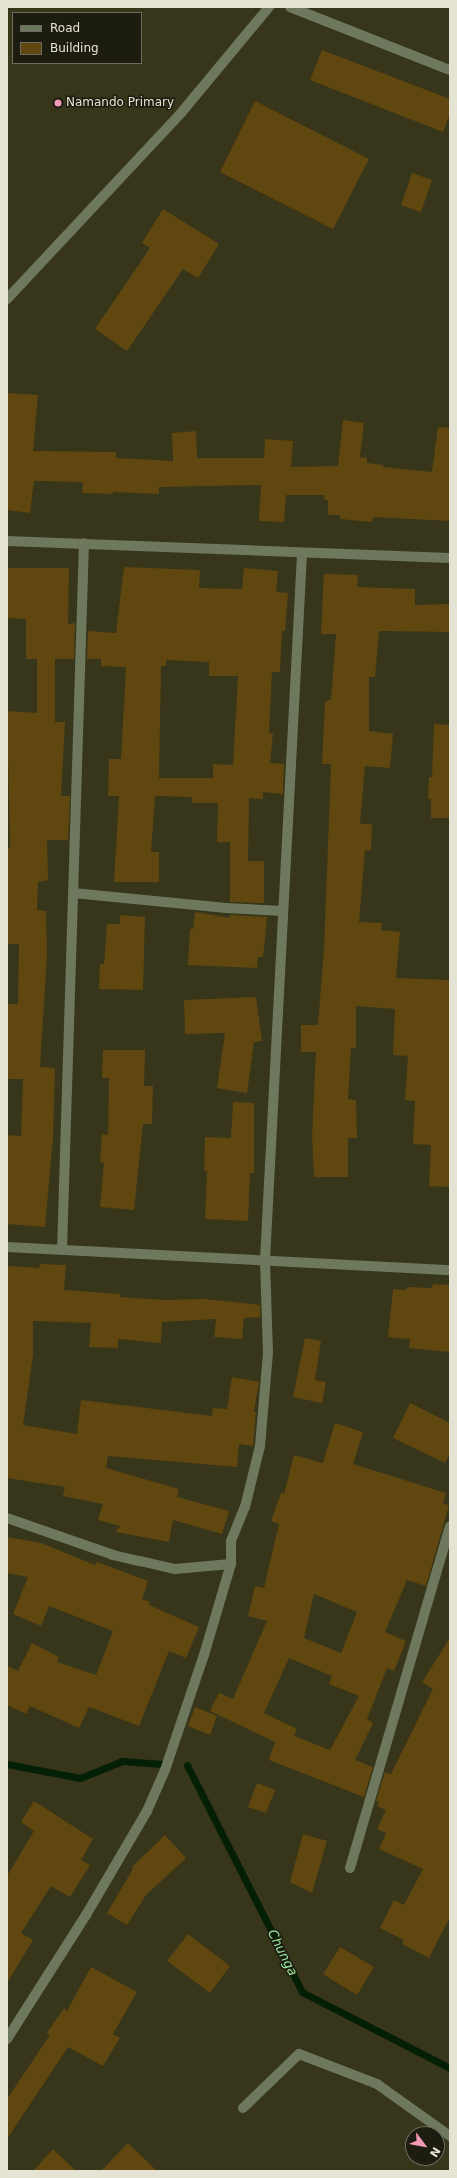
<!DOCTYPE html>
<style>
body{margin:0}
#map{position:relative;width:457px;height:2178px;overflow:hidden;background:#37351a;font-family:"DejaVu Sans",sans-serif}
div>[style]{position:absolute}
.stream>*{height:7px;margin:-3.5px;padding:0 3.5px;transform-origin:3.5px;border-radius:3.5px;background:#031f06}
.building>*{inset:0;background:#60470f}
.minor>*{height:10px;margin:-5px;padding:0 5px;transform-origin:5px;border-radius:5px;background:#6d785c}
.dots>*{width:11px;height:11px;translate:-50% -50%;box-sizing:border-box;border:2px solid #1d1c10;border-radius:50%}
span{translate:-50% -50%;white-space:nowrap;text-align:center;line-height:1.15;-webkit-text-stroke:3px #1d1c10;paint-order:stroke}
.poi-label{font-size:12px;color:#e5e4d4}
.left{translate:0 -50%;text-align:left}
.water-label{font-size:13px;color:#99e89e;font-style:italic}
.frame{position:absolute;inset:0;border:8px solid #e5e4d4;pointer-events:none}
.legend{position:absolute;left:12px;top:12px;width:130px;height:52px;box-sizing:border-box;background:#1d1c10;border:1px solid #6d6c5e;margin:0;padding:5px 7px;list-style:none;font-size:12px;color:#e5e4d4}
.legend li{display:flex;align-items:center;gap:8px;height:20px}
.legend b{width:20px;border:1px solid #6d6c5e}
.north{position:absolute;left:405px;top:2126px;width:40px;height:40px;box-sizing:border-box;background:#1d1c10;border:1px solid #6d6c5e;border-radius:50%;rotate:122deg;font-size:11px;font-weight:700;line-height:16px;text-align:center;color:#e5e4d4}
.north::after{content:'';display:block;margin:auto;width:14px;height:18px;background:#f19ab4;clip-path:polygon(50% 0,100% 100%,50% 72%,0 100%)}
</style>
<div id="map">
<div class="stream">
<i style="left:7px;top:1764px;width:74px;rotate:10.9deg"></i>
<i style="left:80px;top:1778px;width:45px;rotate:-22deg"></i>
<i style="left:122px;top:1761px;width:40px;rotate:4.3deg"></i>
<i style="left:187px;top:1765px;width:254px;rotate:63.1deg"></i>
<i style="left:302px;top:1992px;width:166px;rotate:27.2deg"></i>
</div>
<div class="building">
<i style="clip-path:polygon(322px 50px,450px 99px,450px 114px,443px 132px,310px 80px)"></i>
<i style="clip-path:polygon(255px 101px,369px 159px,333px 229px,220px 172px)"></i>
<i style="clip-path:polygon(412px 173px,432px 180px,421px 212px,401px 205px)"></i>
<i style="clip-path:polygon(163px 209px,219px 244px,198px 278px,183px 269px,127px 351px,95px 329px,150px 248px,142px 243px)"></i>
<i style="clip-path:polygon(7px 393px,38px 395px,33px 451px,116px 452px,116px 458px,173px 461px,172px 433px,196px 431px,197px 458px,264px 458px,265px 439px,293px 441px,291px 467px,338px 466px,343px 420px,364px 423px,360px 457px,367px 458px,367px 463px,383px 465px,383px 467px,432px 472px,438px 427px,450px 428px,450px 521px,373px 517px,372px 522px,340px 519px,340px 515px,328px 515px,328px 500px,325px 500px,324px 495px,286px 495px,284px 522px,259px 521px,261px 485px,159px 487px,159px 494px,113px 492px,113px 494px,82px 493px,83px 482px,34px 481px,30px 513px,7px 510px)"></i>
<i style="clip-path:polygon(evenodd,124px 567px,200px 570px,199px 588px,242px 589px,244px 568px,278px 571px,276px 592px,288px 593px,285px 631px,282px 631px,280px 672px,272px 672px,269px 733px,273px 733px,270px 763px,284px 764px,283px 794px,263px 792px,263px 799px,249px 798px,248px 861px,264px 861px,264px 903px,230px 902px,230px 842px,217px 842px,218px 803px,192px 803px,192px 797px,155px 796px,151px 852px,159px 852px,159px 882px,114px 882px,119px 796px,108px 796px,109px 759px,121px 759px,126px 667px,101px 666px,101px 659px,87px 659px,88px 631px,116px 633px,124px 567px,166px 660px,209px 662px,209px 676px,238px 676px,233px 765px,213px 764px,213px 778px,159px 778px,161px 666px,166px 666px,166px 660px)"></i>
<i style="clip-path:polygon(7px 568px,69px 568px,68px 624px,75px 623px,74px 659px,55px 659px,55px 722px,65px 722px,61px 796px,70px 796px,68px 840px,47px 840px,48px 880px,38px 882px,37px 910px,46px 911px,47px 956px,40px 1067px,55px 1068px,53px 1137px,45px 1227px,7px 1224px,7px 1135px,21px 1136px,23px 1079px,7px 1079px,7px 1004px,18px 1004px,19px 944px,7px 944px,7px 848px,10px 848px,7px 711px,37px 713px,37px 659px,26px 659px,26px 619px,7px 618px)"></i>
<i style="clip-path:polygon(324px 574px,358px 575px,357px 587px,415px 589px,415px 605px,450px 604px,450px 632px,379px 631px,375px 677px,369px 677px,369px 731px,393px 734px,390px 768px,365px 766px,360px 824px,372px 824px,371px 850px,365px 850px,359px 922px,382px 923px,381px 930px,400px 932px,396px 978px,450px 980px,450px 1187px,429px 1186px,431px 1145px,413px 1144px,415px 1101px,405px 1100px,408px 1056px,393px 1055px,395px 1009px,356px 1006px,356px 1048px,351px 1048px,348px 1099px,356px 1100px,357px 1138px,348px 1138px,348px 1177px,314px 1177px,312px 1136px,316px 1052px,301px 1052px,301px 1025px,318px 1025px,324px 949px,331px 764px,322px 764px,325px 701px,331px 700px,336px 634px,321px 634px)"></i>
<i style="clip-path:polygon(434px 724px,450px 725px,450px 818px,431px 818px,431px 799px,428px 799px,429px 777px,432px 777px)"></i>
<i style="clip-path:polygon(195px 912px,230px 918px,230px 915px,267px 917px,263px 957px,258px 957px,257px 968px,188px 965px,190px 929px,193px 929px)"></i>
<i style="clip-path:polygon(120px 915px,145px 917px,143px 990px,99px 989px,100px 964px,104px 964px,107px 924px,120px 924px)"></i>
<i style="clip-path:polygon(256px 997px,262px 1041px,254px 1042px,247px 1093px,217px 1088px,225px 1033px,185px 1034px,184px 1000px)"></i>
<i style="clip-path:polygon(103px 1050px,145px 1050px,144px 1086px,153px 1086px,152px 1124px,143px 1124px,134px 1210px,100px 1207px,104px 1163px,100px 1162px,102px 1134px,108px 1135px,109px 1078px,102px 1078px)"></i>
<i style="clip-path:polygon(233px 1102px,254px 1103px,254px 1173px,250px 1173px,248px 1221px,205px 1219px,207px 1171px,204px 1171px,205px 1137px,231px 1138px)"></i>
<i style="clip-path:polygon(40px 1264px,66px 1265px,64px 1290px,120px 1294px,120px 1297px,164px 1300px,204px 1299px,260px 1305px,260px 1317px,244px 1318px,242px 1339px,214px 1337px,216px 1319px,162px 1322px,161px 1343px,118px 1339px,118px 1348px,89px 1347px,91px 1323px,33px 1321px,33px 1355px,23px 1425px,77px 1434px,81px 1400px,212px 1416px,213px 1408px,227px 1409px,232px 1377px,259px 1382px,254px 1412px,256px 1412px,253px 1446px,239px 1444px,237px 1467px,108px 1456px,106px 1468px,179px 1489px,177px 1497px,229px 1511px,222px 1534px,173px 1520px,169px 1542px,116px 1532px,120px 1526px,98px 1520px,103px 1504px,63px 1496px,65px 1487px,7px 1478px,7px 1266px,39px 1268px)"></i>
<i style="clip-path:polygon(433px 1284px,450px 1285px,450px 1352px,409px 1348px,410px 1339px,388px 1337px,393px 1289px,406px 1290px,407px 1287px,432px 1288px)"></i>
<i style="clip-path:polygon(305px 1338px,321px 1341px,315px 1380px,326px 1382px,322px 1403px,293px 1397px)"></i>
<i style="clip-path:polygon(410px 1403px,450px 1423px,450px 1453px,445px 1463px,393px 1438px)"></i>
<i style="clip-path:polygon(evenodd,335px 1423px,363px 1432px,353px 1464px,446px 1493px,443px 1504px,449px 1505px,426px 1586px,407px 1580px,385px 1632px,406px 1641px,394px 1671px,387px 1668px,367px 1719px,373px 1723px,355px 1760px,373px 1767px,364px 1797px,269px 1760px,275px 1742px,210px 1711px,219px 1693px,233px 1699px,267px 1621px,248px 1616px,255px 1586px,264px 1588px,279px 1524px,271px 1521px,281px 1493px,284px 1494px,294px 1455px,323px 1463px,335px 1423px,314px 1594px,357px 1612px,341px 1653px,304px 1638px,314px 1594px,335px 1423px,289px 1658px,332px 1676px,329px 1684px,359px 1696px,330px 1750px,294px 1736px,297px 1729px,264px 1713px,289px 1658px)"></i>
<i style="clip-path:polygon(7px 1537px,41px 1543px,95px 1565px,97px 1562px,148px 1581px,142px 1599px,150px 1602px,149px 1605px,199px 1627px,186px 1658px,169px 1651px,139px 1726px,89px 1707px,79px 1728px,30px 1706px,26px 1714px,7px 1705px,7px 1666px,18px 1671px,32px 1643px,59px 1657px,57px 1662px,96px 1675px,113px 1631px,49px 1606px,41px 1626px,13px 1614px,28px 1577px,7px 1573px)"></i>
<i style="clip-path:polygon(450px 1638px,450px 1917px,429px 1958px,402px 1944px,404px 1940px,380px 1928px,394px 1900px,404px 1905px,423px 1869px,379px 1849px,386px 1833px,377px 1829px,386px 1810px,377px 1806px,379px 1802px,376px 1801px,385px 1772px,391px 1774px,433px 1689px,422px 1682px)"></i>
<i style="clip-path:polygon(195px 1707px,217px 1716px,210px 1735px,188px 1726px)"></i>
<i style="clip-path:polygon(257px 1783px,275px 1790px,266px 1813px,248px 1807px)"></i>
<i style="clip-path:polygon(34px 1801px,93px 1839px,81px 1860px,90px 1865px,70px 1897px,51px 1886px,21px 1933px,33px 1940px,7px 1983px,7px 1876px,34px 1831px,21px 1822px)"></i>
<i style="clip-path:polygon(303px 1834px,327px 1841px,312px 1893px,290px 1882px)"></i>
<i style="clip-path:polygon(165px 1835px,186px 1858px,146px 1895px,127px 1925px,107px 1913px,133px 1869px,132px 1867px)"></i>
<i style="clip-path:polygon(188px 1934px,230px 1966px,210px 1993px,167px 1961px)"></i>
<i style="clip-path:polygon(340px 1947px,374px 1967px,357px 1995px,323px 1974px)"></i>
<i style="clip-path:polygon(91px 1967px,137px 1992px,113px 2034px,120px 2038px,103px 2066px,68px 2047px,7px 2139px,7px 2099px,50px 2035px,47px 2033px,64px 2008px,67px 2011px)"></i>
<i style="clip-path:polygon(128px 2143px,157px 2171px,101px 2171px)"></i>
<i style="clip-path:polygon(53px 2149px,76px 2171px,33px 2171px)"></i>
</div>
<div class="minor">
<i style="left:290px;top:7px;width:172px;rotate:21.5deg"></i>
<i style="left:7px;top:299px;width:255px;rotate:-46.9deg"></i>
<i style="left:181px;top:113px;width:138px;rotate:-50.3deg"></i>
<i style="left:7px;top:541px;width:443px;rotate:2.2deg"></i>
<i style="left:73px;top:893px;width:154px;rotate:5.6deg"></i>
<i style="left:226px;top:908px;width:57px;rotate:3deg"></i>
<i style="left:7px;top:1247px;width:444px;rotate:3deg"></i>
<i style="left:62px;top:1250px;width:707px;rotate:-88.22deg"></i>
<i style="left:7px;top:1518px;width:112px;rotate:19.2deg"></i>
<i style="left:113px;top:1555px;width:28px;rotate:13deg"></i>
<i style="left:140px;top:1561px;width:36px;rotate:13deg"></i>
<i style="left:175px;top:1569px;width:56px;rotate:-5.1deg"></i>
<i style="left:231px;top:1564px;width:23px;rotate:-90deg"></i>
<i style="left:231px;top:1541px;width:37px;rotate:-68deg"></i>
<i style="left:245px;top:1507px;width:63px;rotate:-76.2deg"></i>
<i style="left:260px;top:1446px;width:94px;rotate:-85.1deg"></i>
<i style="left:268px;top:1352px;width:92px;rotate:-91.9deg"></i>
<i style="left:265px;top:1260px;width:708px;rotate:-87deg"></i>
<i style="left:350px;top:1868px;width:356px;rotate:-73.7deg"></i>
<i style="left:7px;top:2039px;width:147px;rotate:-57.5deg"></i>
<i style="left:86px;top:1915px;width:121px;rotate:-59.6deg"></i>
<i style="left:147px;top:1811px;width:45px;rotate:-66.3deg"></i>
<i style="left:165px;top:1770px;width:121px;rotate:-71.3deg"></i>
<i style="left:204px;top:1655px;width:95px;rotate:-73.5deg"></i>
<i style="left:243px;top:2108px;width:78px;rotate:-44deg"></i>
<i style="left:299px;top:2054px;width:84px;rotate:21deg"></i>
<i style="left:377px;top:2084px;width:90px;rotate:35.5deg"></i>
</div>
<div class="dots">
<i style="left:58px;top:103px;background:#f19ab4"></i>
</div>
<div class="poi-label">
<span class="left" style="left:66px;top:103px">Namando Primary</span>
</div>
<div class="water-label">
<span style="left:282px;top:1953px;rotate:63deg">Chunga</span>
</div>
<div class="frame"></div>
<ul class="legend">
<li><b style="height:5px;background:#6d785c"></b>Road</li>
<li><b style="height:11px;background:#60470f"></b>Building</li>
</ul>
<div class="north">N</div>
</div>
